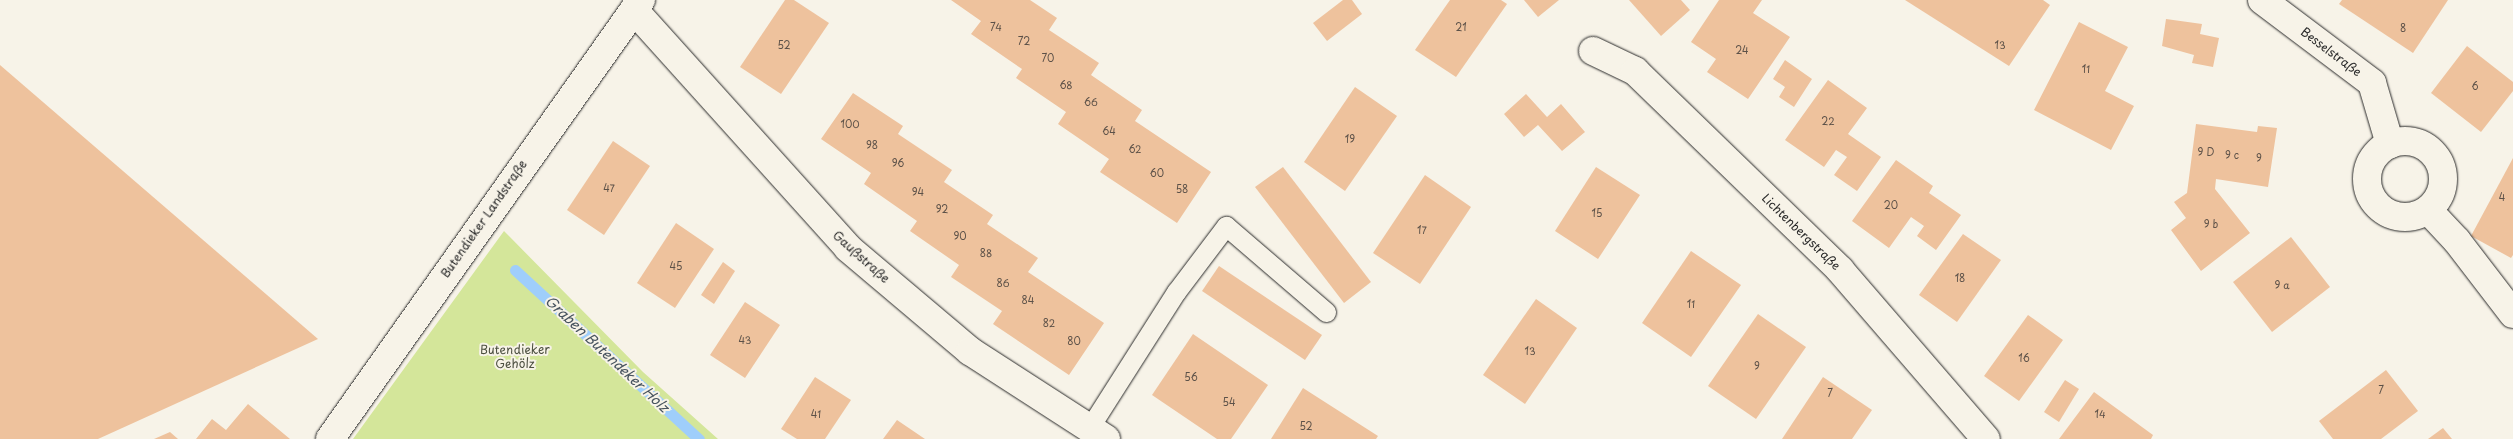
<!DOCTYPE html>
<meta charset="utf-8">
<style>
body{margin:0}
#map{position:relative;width:2513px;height:439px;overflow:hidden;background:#f7f3e8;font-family:"Playpen Sans",sans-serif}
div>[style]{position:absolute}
.green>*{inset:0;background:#d4e69a}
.stream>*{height:11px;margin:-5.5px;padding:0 5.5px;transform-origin:5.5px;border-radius:5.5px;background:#9fcefb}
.building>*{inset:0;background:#eec29d}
.roads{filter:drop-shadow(0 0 1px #2b2b2b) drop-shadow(0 0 1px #2b2b2b)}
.service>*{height:19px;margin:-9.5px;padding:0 9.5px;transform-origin:9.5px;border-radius:9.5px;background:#f7f3e8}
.minor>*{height:28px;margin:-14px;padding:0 14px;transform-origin:14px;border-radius:14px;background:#f7f3e8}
.minor>.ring{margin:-14px;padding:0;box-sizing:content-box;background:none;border:28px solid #f7f3e8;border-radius:50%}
span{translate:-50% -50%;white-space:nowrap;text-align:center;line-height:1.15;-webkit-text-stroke:4px #f7f3e8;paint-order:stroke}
.number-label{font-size:10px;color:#5c5148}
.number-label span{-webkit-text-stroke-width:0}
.street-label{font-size:12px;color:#2b2b2b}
.park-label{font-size:12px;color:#4d5041}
.water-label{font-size:14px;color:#48545f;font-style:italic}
</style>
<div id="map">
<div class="green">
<i style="clip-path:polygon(504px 231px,643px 372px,718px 439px,353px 439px)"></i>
</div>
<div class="stream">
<i style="left:515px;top:270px;width:250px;rotate:42.6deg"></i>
</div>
<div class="building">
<i style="clip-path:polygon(785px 0,794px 0,829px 23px,781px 94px,740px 67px)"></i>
<i style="clip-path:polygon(951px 0,1030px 0,1057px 18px,1049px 30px,1099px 63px,1091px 75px,1142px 110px,1135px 121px,1211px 172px,1177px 223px,1100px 172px,1109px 159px,1058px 124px,1066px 112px,1016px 78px,1022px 69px,971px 34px,981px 21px)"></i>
<i style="clip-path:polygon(1343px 0,1352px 0,1362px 14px,1327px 41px,1313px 23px)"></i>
<i style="clip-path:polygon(1450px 0,1501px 0,1507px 4px,1456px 77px,1415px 50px)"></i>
<i style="clip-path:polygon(1524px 0,1559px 0,1538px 17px)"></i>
<i style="clip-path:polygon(1629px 0,1681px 0,1690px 10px,1661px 36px)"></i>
<i style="clip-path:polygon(1719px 0,1762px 0,1753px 13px,1790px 37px,1748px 99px,1707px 72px,1716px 59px,1691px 42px)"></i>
<i style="clip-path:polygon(1905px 0,2043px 0,2050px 5px,2009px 66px)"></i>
<i style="clip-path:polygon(2342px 0,2448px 0,2413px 53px,2339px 4px)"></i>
<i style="clip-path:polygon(2166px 19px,2202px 24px,2200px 34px,2219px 38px,2213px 67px,2192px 63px,2194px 55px,2162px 46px)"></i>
<i style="clip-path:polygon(2079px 22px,2128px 47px,2105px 91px,2134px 106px,2111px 150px,2034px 110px)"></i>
<i style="clip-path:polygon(2467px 46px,2513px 82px,2513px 91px,2481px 132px,2431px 93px)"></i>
<i style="clip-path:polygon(1785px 60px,1812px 79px,1794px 107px,1779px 97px,1785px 87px,1773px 79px)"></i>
<i style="clip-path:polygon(0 65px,318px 339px,98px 439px,0 439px)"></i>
<i style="clip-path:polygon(1828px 80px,1867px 108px,1848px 134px,1881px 157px,1857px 191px,1834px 175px,1847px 157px,1836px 150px,1824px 167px,1785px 140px)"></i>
<i style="clip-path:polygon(1355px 87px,1397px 116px,1345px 191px,1304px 162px)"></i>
<i style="clip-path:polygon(853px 93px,903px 126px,898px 134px,952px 170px,944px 182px,993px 215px,987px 224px,1038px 258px,1028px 272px,1104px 323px,1069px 375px,993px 324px,1002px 311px,951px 277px,959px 265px,910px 231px,917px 221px,864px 184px,871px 173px,821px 139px)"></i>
<i style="clip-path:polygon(1526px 94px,1547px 117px,1561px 104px,1585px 132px,1562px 151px,1538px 125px,1524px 137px,1504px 114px)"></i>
<i style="clip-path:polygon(2196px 124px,2257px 132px,2258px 126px,2277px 128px,2268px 187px,2216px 179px,2215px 189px,2250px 233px,2201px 271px,2171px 230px,2186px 218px,2174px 202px,2187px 193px)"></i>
<i style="clip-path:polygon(613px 141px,650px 166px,604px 235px,567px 210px)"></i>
<i style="clip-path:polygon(2513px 158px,2513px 255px,2511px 258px,2471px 236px)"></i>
<i style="clip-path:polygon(1896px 160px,1933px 186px,1929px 193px,1961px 215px,1936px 250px,1917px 236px,1924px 226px,1911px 217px,1889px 248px,1852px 221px)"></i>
<i style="clip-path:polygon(1283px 167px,1371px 282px,1344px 303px,1255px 187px)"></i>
<i style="clip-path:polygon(1596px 167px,1640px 195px,1598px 259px,1555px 231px)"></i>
<i style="clip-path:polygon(1425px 175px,1471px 207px,1420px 284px,1373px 253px)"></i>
<i style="clip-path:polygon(676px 223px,714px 249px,675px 308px,637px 283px)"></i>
<i style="clip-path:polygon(1963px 234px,2001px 260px,1957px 322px,1919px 295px)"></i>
<i style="clip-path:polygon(2291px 237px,2330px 287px,2272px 332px,2233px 282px)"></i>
<i style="clip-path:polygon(1691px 251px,1741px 285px,1691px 357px,1642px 323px)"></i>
<i style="clip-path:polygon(723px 262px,735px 271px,714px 304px,701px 295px)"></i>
<i style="clip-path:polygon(1219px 266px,1322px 335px,1305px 360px,1202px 291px)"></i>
<i style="clip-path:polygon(1536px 299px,1577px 328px,1525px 404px,1483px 375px)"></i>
<i style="clip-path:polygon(745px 302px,780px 325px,745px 378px,710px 355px)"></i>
<i style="clip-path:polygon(1758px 314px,1806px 347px,1756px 419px,1708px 386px)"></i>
<i style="clip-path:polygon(2028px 315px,2063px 340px,2019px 401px,1984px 376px)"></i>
<i style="clip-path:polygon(1193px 334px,1268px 385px,1231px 439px,1217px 439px,1152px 395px)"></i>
<i style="clip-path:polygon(2386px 370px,2418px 411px,2381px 439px,2333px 439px,2319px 421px)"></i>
<i style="clip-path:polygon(815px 377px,851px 400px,825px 439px,797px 439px,781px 429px)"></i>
<i style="clip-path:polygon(1823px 377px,1872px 410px,1852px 439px,1782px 439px)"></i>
<i style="clip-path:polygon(2065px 380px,2079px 389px,2059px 422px,2044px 412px)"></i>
<i style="clip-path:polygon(1303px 388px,1378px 436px,1376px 439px,1271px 439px)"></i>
<i style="clip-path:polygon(2094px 392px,2153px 435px,2151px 439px,2059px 439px)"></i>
<i style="clip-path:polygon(248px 404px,290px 439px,196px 439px,212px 419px,226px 430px)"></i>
<i style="clip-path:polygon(897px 420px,925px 439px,883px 439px)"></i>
<i style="clip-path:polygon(2443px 428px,2452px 439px,2428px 439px)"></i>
<i style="clip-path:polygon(170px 432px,178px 439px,154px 439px)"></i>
</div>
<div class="roads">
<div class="service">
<i style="left:1088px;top:430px;width:164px;rotate:-57.5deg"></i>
<i style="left:1176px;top:292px;width:83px;rotate:-52.9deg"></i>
<i style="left:1226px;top:226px;width:132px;rotate:40.7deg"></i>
</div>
<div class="minor">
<i style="left:2262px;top:0;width:138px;rotate:37deg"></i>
<i style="left:2372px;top:83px;width:64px;rotate:73.6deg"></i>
<i style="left:634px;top:10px;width:320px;rotate:48deg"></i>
<i style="left:848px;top:248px;width:160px;rotate:40.2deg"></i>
<i style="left:970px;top:351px;width:162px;rotate:32.9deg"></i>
<i style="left:1593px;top:51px;width:47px;rotate:25.5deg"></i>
<i style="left:1635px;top:71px;width:286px;rotate:44.1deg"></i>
<i style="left:1840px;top:270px;width:223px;rotate:49.2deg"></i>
<i class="ring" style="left:2367px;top:141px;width:48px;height:48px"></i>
<i style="left:2428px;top:210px;width:42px;rotate:46.9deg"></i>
<i style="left:2457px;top:241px;width:92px;rotate:52.5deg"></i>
<i style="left:330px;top:439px;width:538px;rotate:-54.69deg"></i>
</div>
</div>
<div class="number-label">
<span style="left:996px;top:27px">74</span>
<span style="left:1461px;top:27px">21</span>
<span style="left:2403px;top:28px">8</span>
<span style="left:1024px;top:41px">72</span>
<span style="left:784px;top:45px">52</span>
<span style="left:2000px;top:45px">13</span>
<span style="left:1742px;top:50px">24</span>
<span style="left:1048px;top:58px">70</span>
<span style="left:2086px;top:69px">11</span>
<span style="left:1066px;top:85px">68</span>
<span style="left:2475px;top:86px">6</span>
<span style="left:1091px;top:102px">66</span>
<span style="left:1828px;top:121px">22</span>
<span style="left:850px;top:124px">100</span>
<span style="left:1109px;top:131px">64</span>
<span style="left:1350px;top:139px">19</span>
<span style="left:872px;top:145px">98</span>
<span style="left:1135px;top:149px">62</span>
<span style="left:2206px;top:152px">9 D</span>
<span style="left:2232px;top:155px">9 c</span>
<span style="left:2259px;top:158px">9</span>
<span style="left:898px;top:163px">96</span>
<span style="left:1157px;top:173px">60</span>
<span style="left:609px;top:188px">47</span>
<span style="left:1182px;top:189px">58</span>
<span style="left:918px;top:192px">94</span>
<span style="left:2502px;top:197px">4</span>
<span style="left:1891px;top:205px">20</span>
<span style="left:942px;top:209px">92</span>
<span style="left:1597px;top:213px">15</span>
<span style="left:2211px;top:224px">9 b</span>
<span style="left:1422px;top:230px">17</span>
<span style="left:960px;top:236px">90</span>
<span style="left:986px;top:253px">88</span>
<span style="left:676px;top:266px">45</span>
<span style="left:1960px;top:278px">18</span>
<span style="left:1003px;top:283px">86</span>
<span style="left:2282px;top:285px">9 a</span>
<span style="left:1028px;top:300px">84</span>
<span style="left:1691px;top:304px">11</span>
<span style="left:1049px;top:323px">82</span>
<span style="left:745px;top:340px">43</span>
<span style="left:1074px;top:341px">80</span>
<span style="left:1530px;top:351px">13</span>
<span style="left:2024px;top:358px">16</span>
<span style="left:1757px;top:366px">9</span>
<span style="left:1191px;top:377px">56</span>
<span style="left:2381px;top:390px">7</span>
<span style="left:1830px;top:393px">7</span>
<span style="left:1229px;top:402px">54</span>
<span style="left:816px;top:414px">41</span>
<span style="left:2100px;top:414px">14</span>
<span style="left:1306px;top:426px">52</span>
</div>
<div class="street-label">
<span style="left:2331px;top:52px;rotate:37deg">Besselstraße</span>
<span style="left:484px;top:219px;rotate:-55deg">Butendieker Landstraße</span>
<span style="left:1801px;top:232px;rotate:44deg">Lichtenbergstraße</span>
<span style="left:861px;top:257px;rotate:42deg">Gaußstraße</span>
</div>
<div class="park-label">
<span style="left:515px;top:357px">Butendieker<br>Gehölz</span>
</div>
<div class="water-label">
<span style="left:607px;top:354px;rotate:43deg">Graben Butendeker Holz</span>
</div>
</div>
